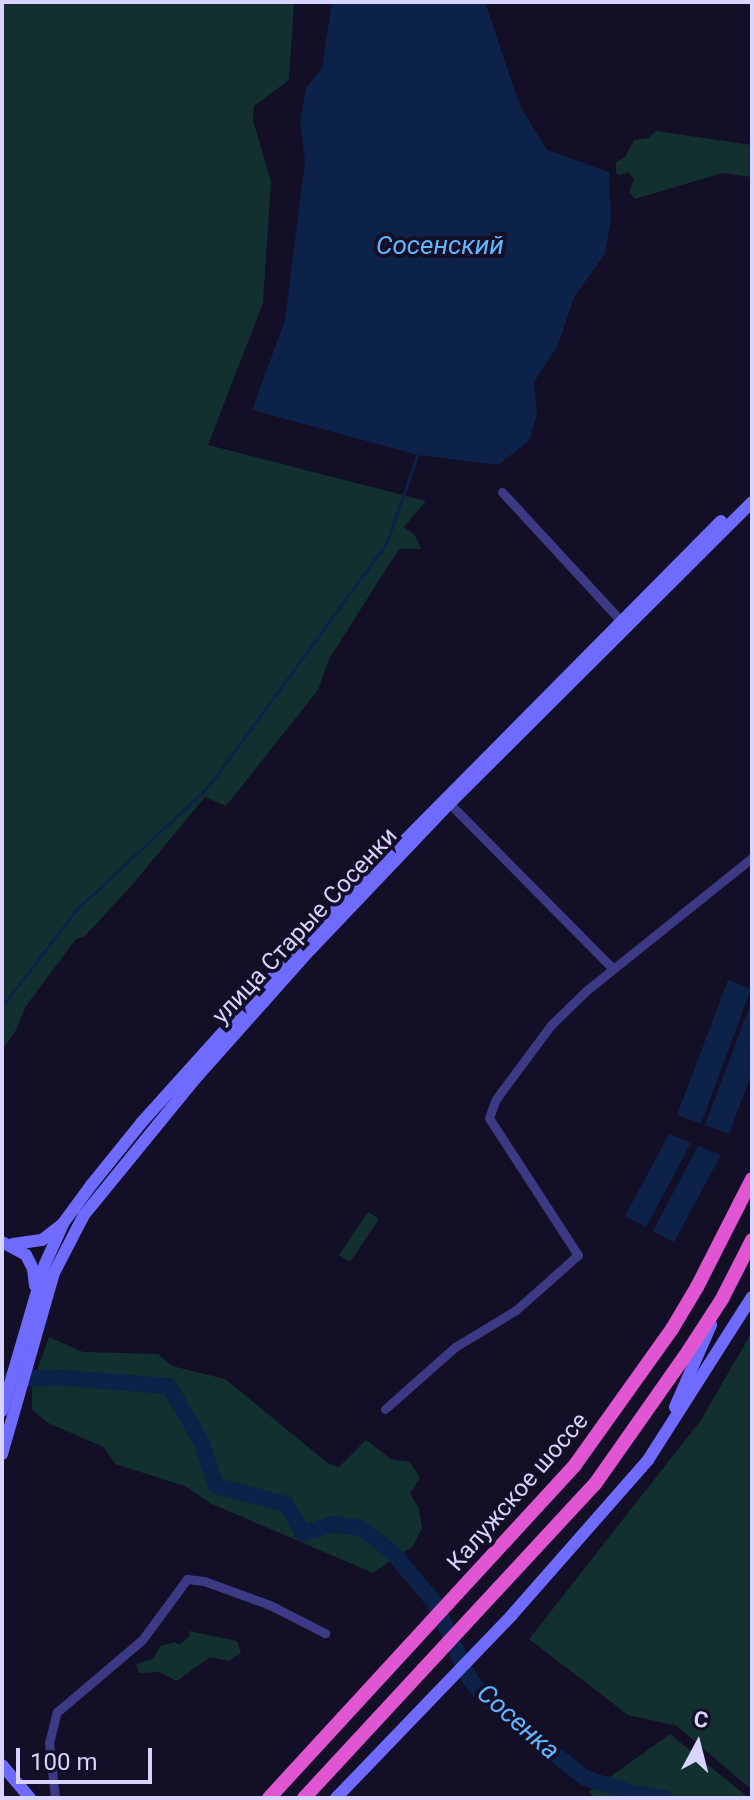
<!DOCTYPE html>
<meta charset="utf-8">
<style>
body{margin:0}
#map{position:relative;width:754px;height:1800px;overflow:hidden;background:#130f26;font-family:Roboto,sans-serif}
div>[style]{position:absolute}
.green>*{inset:0;background:#12302f}
.water>*{inset:0;background:#0c2248}
.stream>*{height:3px;margin:-1.5px;padding:0 1.5px;transform-origin:1.5px;border-radius:1.5px;background:#0c2248}
.river>*{height:16px;margin:-8px;padding:0 8px;transform-origin:8px;border-radius:8px;background:#0c2248}
.minor>*{height:9px;margin:-4.5px;padding:0 4.5px;transform-origin:4.5px;border-radius:4.5px;background:#3d3a85}
.secondary>*{height:12px;margin:-6px;padding:0 6px;transform-origin:6px;border-radius:6px;background:#6f6bff}
.trunk>*{height:14px;margin:-7px;padding:0 7px;transform-origin:7px;border-radius:7px;background:#e055d1}
span{translate:-50% -50%;white-space:nowrap;text-align:center;line-height:1.15;-webkit-text-stroke:8px #130f26;paint-order:stroke}
.street-label{font-size:24px;color:#d9d4ff}
.water-label{font-size:26px;color:#62b6ff;font-style:italic}
.frame{position:absolute;inset:0;border:4px solid #d9d4ff;pointer-events:none}
.north{position:absolute;left:658px;top:1704px;width:80px;height:80px;-webkit-text-stroke:6px #130f26;paint-order:stroke;rotate:7deg;font-size:22px;font-weight:700;line-height:32px;text-align:center;color:#d9d4ff}
.north::after{content:'';display:block;margin:auto;width:28px;height:36px;background:#d9d4ff;clip-path:polygon(50% 0,100% 100%,50% 72%,0 100%)}
.scale{position:absolute;left:16px;top:1748px;width:136px;height:36px;box-sizing:border-box;border:4px solid #d9d4ff;border-top:0;padding-left:10px;font-size:24px;line-height:28px;white-space:nowrap;color:#d9d4ff;-webkit-text-stroke:6px #130f26;paint-order:stroke}
</style>
<div id="map">
<div class="green">
<i style="clip-path:polygon(2px 2px,294px 2px,289px 80px,254px 106px,253px 120px,271px 182px,263px 303px,208px 445px,426px 501px,404px 527px,415px 535px,421px 549px,399px 549px,329px 659px,318px 690px,226px 806px,205px 797px,132px 885px,85px 936px,76px 939px,26px 1006px,16px 1030px,2px 1050px)"></i>
<i style="clip-path:polygon(656px 131px,752px 145px,752px 177px,722px 173px,635px 199px,629px 192px,634px 179px,628px 172px,620px 175px,616px 173px,616px 162px,625px 157px,634px 140px,649px 138px)"></i>
<i style="clip-path:polygon(368px 1212px,379px 1219px,350px 1262px,339px 1255px)"></i>
<i style="clip-path:polygon(752px 1332px,752px 1790px,677px 1726px,628px 1715px,529px 1639px,701px 1420px)"></i>
<i style="clip-path:polygon(49px 1337px,83px 1352px,158px 1354px,172px 1366px,225px 1379px,329px 1464px,339px 1467px,366px 1440px,391px 1459px,410px 1462px,420px 1478px,410px 1493px,419px 1509px,422px 1528px,413px 1546px,373px 1573px,212px 1504px,185px 1486px,115px 1464px,104px 1447px,50px 1424px,32px 1410px,32px 1385px)"></i>
<i style="clip-path:polygon(189px 1631px,237px 1641px,241px 1653px,229px 1661px,210px 1657px,177px 1681px,159px 1672px,139px 1673px,136px 1664px,153px 1659px,160px 1646px,175px 1642px,179px 1645px,190px 1636px)"></i>
<i style="clip-path:polygon(670px 1734px,749px 1798px,596px 1798px,589px 1792px)"></i>
</div>
<div class="water">
<i style="clip-path:polygon(332px 2px,485px 2px,520px 106px,547px 150px,609px 172px,611px 217px,605px 254px,574px 297px,558px 345px,534px 382px,537px 414px,529px 441px,498px 465px,418px 455px,252px 410px,285px 320px,305px 161px,300px 121px,306px 88px,322px 68px)"></i>
<i style="clip-path:polygon(728px 980px,751px 989px,701px 1124px,677px 1115px)"></i>
<i style="clip-path:polygon(752px 1000px,752px 1072px,729px 1134px,705px 1125px)"></i>
<i style="clip-path:polygon(669px 1134px,691px 1143px,646px 1227px,625px 1216px)"></i>
<i style="clip-path:polygon(698px 1146px,721px 1155px,674px 1242px,653px 1231px)"></i>
</div>
<div class="stream">
<i style="left:2px;top:1006px;width:123px;rotate:-52.3deg"></i>
<i style="left:77px;top:909px;width:179px;rotate:-43deg"></i>
<i style="left:208px;top:787px;width:301px;rotate:-53.8deg"></i>
<i style="left:386px;top:544px;width:96px;rotate:-70.6deg"></i>
</div>
<div class="river">
<i style="left:2px;top:1379px;width:62px;rotate:-0.9deg"></i>
<i style="left:64px;top:1378px;width:105px;rotate:4.4deg"></i>
<i style="left:169px;top:1386px;width:64px;rotate:59.8deg"></i>
<i style="left:201px;top:1441px;width:47px;rotate:71.6deg"></i>
<i style="left:216px;top:1486px;width:72px;rotate:14.4deg"></i>
<i style="left:286px;top:1504px;width:34px;rotate:60deg"></i>
<i style="left:303px;top:1534px;width:31px;rotate:-19deg"></i>
<i style="left:332px;top:1524px;width:29px;rotate:8deg"></i>
<i style="left:361px;top:1528px;width:39px;rotate:38deg"></i>
<i style="left:392px;top:1552px;width:67px;rotate:49.9deg"></i>
<i style="left:435px;top:1603px;width:82px;rotate:65.6deg"></i>
<i style="left:469px;top:1678px;width:28px;rotate:51deg"></i>
<i style="left:487px;top:1700px;width:125px;rotate:38.5deg"></i>
<i style="left:585px;top:1778px;width:49px;rotate:17.7deg"></i>
<i style="left:632px;top:1793px;width:33px;rotate:9deg"></i>
</div>
<div class="minor">
<i style="left:502px;top:492px;width:174px;rotate:47.3deg"></i>
<i style="left:446px;top:800px;width:236px;rotate:45.3deg"></i>
<i style="left:385px;top:1409px;width:94px;rotate:-41.5deg"></i>
<i style="left:455px;top:1347px;width:71px;rotate:-31.2deg"></i>
<i style="left:516px;top:1310px;width:83px;rotate:-41.6deg"></i>
<i style="left:578px;top:1255px;width:163px;rotate:-123deg"></i>
<i style="left:489px;top:1118px;width:20px;rotate:-70deg"></i>
<i style="left:496px;top:1099px;width:92px;rotate:-53.4deg"></i>
<i style="left:551px;top:1025px;width:50px;rotate:-44.2deg"></i>
<i style="left:587px;top:990px;width:211px;rotate:-38.7deg"></i>
<i style="left:55px;top:1798px;width:55px;rotate:-96.2deg"></i>
<i style="left:49px;top:1743px;width:32px;rotate:-76deg"></i>
<i style="left:57px;top:1712px;width:111px;rotate:-40.3deg"></i>
<i style="left:142px;top:1640px;width:76px;rotate:-53.6deg"></i>
<i style="left:187px;top:1579px;width:17px;rotate:7deg"></i>
<i style="left:204px;top:1581px;width:70px;rotate:20deg"></i>
<i style="left:270px;top:1605px;width:62px;rotate:27deg"></i>
</div>
<div class="secondary">
<i style="left:2px;top:1242px;width:27px;rotate:28deg"></i>
<i style="left:26px;top:1255px;width:16px;rotate:63deg"></i>
<i style="left:33px;top:1269px;width:17px;rotate:83deg"></i>
<i style="left:13px;top:1244px;width:29px;rotate:-8deg"></i>
<i style="left:42px;top:1240px;width:24px;rotate:-38deg"></i>
<i style="left:675px;top:1407px;width:90px;rotate:-66.3deg"></i>
<i style="left:2px;top:1411px;width:153px;rotate:-73.7deg"></i>
<i style="left:45px;top:1264px;width:46px;rotate:-65.7deg"></i>
<i style="left:64px;top:1222px;width:47px;rotate:-53.6deg"></i>
<i style="left:92px;top:1184px;width:80px;rotate:-51.1deg"></i>
<i style="left:142px;top:1122px;width:241px;rotate:-48deg"></i>
<i style="left:303px;top:943px;width:594px;rotate:-45.27deg"></i>
<i style="left:2px;top:1454px;width:188px;rotate:-74deg"></i>
<i style="left:54px;top:1273px;width:65px;rotate:-62.7deg"></i>
<i style="left:84px;top:1215px;width:176px;rotate:-50.8deg"></i>
<i style="left:195px;top:1079px;width:173px;rotate:-48.3deg"></i>
<i style="left:310px;top:950px;width:202px;rotate:-46.4deg"></i>
<i style="left:449px;top:804px;width:428px;rotate:-44.9deg"></i>
<i style="left:2px;top:1765px;width:43px;rotate:49.7deg"></i>
<i style="left:336px;top:1798px;width:252px;rotate:-46.1deg"></i>
<i style="left:511px;top:1616px;width:208px;rotate:-48.7deg"></i>
<i style="left:648px;top:1460px;width:193px;rotate:-57.5deg"></i>
</div>
<div class="trunk">
<i style="left:269px;top:1798px;width:452px;rotate:-47.4deg"></i>
<i style="left:575px;top:1465px;width:167px;rotate:-54.5deg"></i>
<i style="left:672px;top:1329px;width:49px;rotate:-59.2deg"></i>
<i style="left:697px;top:1287px;width:121px;rotate:-63deg"></i>
<i style="left:304px;top:1798px;width:428px;rotate:-47.2deg"></i>
<i style="left:595px;top:1484px;width:156px;rotate:-54.9deg"></i>
<i style="left:685px;top:1356px;width:68px;rotate:-57deg"></i>
<i style="left:722px;top:1299px;width:66px;rotate:-63deg"></i>
</div>
<div class="street-label">
<span style="left:305px;top:926px;rotate:-47deg">улица Старые Сосенки</span>
<span style="left:518px;top:1492px;rotate:-49deg">Калужское шоссе</span>
</div>
<div class="water-label">
<span style="left:440px;top:246px">Сосенский</span>
<span style="left:518px;top:1722px;rotate:41deg">Сосенка</span>
</div>
<div class="frame"></div>
<div class="north">С</div>
<div class="scale">100 m</div>
</div>
